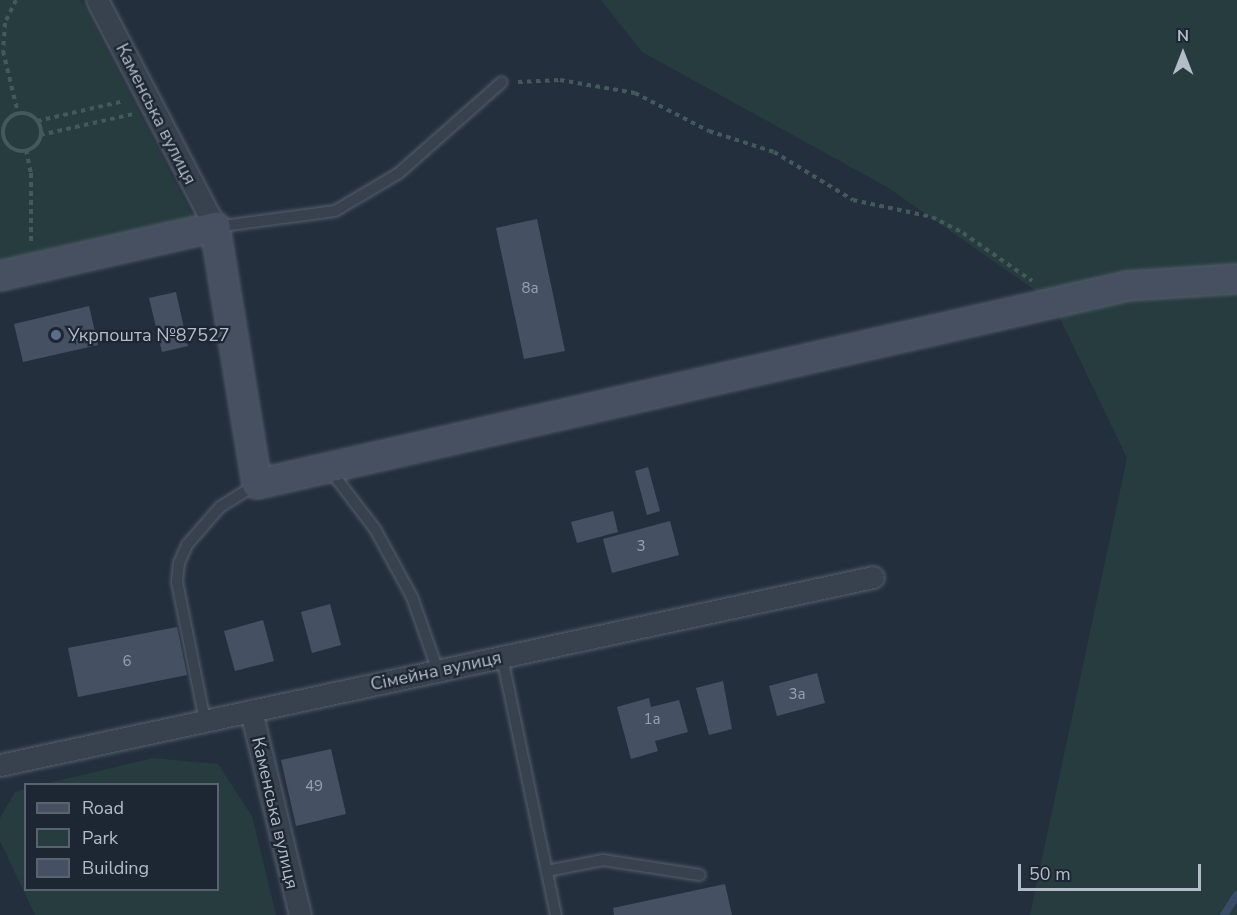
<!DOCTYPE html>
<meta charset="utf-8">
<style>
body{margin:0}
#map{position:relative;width:1237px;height:915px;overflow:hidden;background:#242f3e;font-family:"Nunito Sans",sans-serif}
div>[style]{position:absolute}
.green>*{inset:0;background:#263c3f}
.stream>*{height:8px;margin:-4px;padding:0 4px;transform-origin:4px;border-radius:4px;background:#394c67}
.building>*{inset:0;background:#455162}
.path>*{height:4px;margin-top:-2px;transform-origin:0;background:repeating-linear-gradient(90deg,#44595c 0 4.5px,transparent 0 9px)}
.path>.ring{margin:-2px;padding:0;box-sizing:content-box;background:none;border:4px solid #44595c;border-radius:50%}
.roads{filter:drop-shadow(0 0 2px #565f6c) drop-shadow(0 0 2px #565f6c)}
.lane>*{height:10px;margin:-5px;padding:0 5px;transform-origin:5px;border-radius:5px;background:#38414e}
.street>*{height:21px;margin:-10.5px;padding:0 10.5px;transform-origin:10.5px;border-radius:10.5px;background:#38414e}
.secondary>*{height:28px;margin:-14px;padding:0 14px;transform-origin:14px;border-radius:14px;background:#465061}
.dots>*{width:16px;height:16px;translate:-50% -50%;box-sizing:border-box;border:3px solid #1d2633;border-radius:50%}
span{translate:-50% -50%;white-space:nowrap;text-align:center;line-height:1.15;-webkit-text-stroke:4.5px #1d2633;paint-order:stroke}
.number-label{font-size:15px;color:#98a1af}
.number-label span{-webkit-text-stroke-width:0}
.street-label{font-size:18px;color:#b4bcc9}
.poi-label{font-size:18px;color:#b4bcc9}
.left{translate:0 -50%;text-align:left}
.legend{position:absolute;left:24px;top:783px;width:195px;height:108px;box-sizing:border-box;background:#1d2633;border:2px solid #59626f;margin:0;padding:8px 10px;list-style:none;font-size:18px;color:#b4bcc9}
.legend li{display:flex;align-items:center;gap:12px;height:30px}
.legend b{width:30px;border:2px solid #59626f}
.north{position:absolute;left:1153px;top:24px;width:60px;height:60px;-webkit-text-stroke:4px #1d2633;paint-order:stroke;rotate:0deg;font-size:16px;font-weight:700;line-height:24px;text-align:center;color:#b4bcc9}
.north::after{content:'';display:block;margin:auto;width:21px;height:27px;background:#b4bcc9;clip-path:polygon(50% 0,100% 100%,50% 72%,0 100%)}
.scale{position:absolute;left:1018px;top:864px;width:183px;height:27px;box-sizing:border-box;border:3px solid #b4bcc9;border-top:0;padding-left:8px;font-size:18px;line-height:21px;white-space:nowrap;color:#b4bcc9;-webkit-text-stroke:4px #1d2633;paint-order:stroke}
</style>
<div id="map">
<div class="green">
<i style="clip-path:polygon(0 0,81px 0,193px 217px,0 261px)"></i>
<i style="clip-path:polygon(601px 0,1237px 0,1237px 915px,1030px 915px,1127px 458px,1052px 302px,887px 187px,642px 52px)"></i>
<i style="clip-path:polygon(153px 758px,218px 764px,252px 816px,276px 915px,35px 915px,0 841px,0 818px,15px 792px,25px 789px,26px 890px,218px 890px,218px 784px,44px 784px)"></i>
</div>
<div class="stream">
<i style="left:1224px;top:915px;width:24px;rotate:-57deg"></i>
</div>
<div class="building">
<i style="clip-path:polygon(537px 219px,565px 351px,524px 359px,496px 228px)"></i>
<i style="clip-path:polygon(176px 292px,188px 346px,162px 352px,149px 298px)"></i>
<i style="clip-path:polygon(89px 306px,98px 345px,23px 362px,14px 324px)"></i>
<i style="clip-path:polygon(648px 467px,660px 511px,647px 515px,635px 471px)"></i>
<i style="clip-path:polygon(613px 511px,618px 532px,577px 543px,571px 522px)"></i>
<i style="clip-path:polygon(670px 521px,679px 555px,612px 573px,603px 539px)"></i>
<i style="clip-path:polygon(330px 604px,341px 645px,312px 653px,301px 612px)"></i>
<i style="clip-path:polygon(263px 620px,274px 661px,235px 671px,224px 631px)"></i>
<i style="clip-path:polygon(177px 627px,187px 675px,78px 697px,68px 648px)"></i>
<i style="clip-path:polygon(817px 673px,825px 703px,777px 716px,769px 686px)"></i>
<i style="clip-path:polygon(723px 681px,732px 729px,709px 735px,696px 688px)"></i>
<i style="clip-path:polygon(649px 698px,651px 707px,679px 700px,688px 732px,655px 741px,658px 751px,631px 759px,617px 707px)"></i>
<i style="clip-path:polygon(331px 749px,346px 814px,296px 826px,281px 760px)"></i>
<i style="clip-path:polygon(725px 884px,732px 915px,614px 915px,613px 908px)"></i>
</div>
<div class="path">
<i style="left:16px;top:0;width:25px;rotate:116deg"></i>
<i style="left:5px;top:23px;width:28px;rotate:94deg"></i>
<i style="left:3px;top:51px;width:64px;rotate:76.4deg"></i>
<i style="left:518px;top:82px;width:42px;rotate:-2.7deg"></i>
<i style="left:560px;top:80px;width:76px;rotate:9.8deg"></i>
<i style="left:635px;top:93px;width:83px;rotate:27.2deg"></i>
<i style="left:709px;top:131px;width:68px;rotate:17.9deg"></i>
<i style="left:774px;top:152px;width:92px;rotate:31.3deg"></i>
<i style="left:853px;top:200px;width:81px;rotate:12.1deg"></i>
<i style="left:932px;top:217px;width:35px;rotate:27deg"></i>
<i style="left:963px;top:233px;width:84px;rotate:34.8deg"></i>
<i class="ring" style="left:3px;top:113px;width:34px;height:34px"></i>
<i style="left:37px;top:121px;width:89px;rotate:-12.9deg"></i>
<i style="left:40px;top:135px;width:95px;rotate:-12.7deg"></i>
<i style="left:26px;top:150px;width:24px;rotate:78deg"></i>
<i style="left:31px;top:173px;width:71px;rotate:90deg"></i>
</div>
<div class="roads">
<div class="lane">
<i style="left:215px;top:227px;width:121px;rotate:-7.6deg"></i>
<i style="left:335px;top:211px;width:74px;rotate:-30.7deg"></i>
<i style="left:399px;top:173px;width:137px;rotate:-41.5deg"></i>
<i style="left:330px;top:470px;width:74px;rotate:52.7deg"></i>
<i style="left:375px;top:529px;width:77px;rotate:61.4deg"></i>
<i style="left:412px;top:597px;width:78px;rotate:70.6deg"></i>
<i style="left:502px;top:657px;width:264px;rotate:78.2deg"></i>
<i style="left:205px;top:721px;width:142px;rotate:-101.4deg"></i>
<i style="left:177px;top:582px;width:19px;rotate:-84deg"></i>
<i style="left:179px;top:563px;width:20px;rotate:-66deg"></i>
<i style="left:187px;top:545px;width:50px;rotate:-49deg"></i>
<i style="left:220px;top:507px;width:44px;rotate:-31.9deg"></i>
<i style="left:547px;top:871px;width:57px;rotate:-11.1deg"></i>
<i style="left:603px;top:860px;width:98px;rotate:8.8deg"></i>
</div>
<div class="street">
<i style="left:97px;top:0;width:256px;rotate:62.5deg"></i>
<i style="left:251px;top:711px;width:210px;rotate:76.5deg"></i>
<i style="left:0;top:765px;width:893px;rotate:-12.15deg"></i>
</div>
<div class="secondary">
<i style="left:0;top:276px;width:221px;rotate:-12.8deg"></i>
<i style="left:215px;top:227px;width:260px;rotate:80.7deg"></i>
<i style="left:257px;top:484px;width:893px;rotate:-12.81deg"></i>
<i style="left:1128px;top:286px;width:109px;rotate:-3.7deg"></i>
</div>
</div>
<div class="dots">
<i style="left:56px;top:335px;background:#5c6f8a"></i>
</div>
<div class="number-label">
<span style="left:530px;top:289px">8а</span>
<span style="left:641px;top:547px">3</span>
<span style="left:127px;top:662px">6</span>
<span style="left:797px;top:695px">3а</span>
<span style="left:652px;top:720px">1а</span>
<span style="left:314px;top:787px">49</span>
</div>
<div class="street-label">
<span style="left:156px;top:114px;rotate:63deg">Каменська вулиця</span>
<span style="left:436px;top:671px;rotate:-12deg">Сімейна вулиця</span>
<span style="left:275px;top:813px;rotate:77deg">Каменська вулиця</span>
</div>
<div class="poi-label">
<span class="left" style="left:68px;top:335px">Укрпошта №87527</span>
</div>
<ul class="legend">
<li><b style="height:8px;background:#465061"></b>Road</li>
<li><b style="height:16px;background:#263c3f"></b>Park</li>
<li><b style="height:16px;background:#455162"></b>Building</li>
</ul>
<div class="north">N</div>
<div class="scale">50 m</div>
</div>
